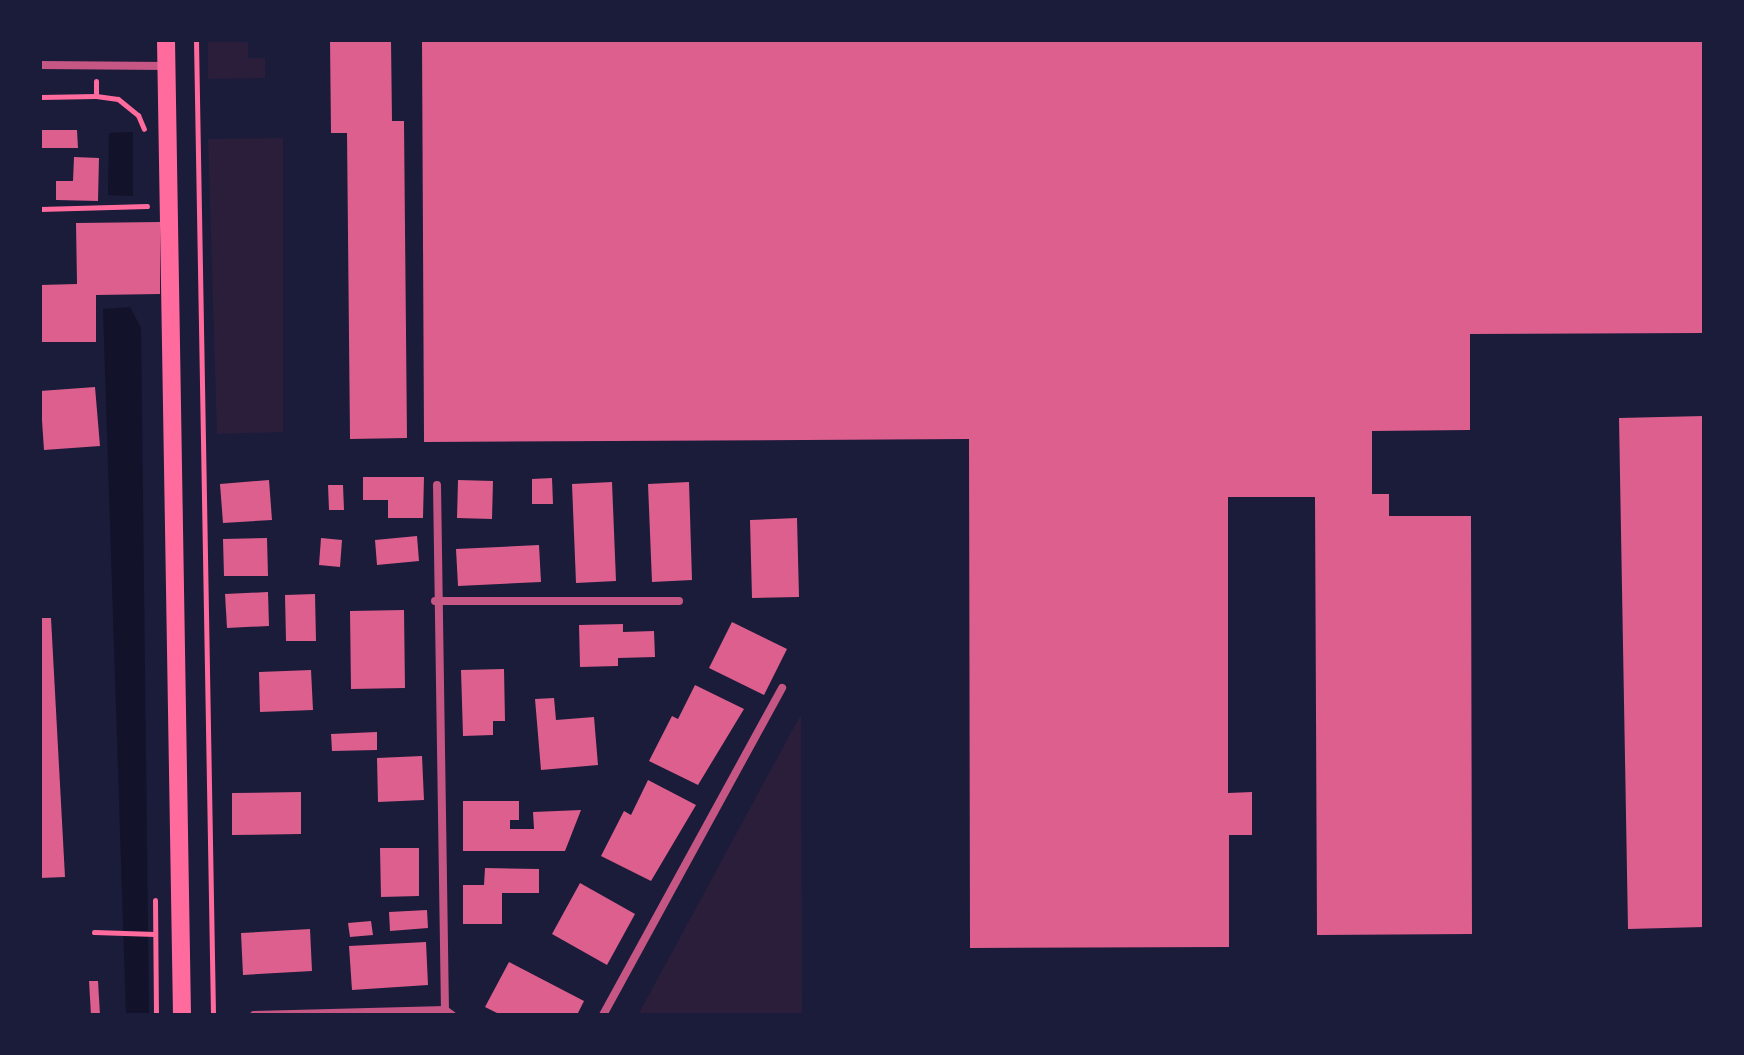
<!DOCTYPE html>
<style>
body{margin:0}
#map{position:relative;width:1744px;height:1055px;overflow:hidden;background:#1b1b3a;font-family:"Nunito Sans",sans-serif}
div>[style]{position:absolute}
.green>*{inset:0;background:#2a1e3b}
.water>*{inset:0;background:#12122b}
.building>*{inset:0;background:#dd5f8e}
.path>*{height:5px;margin:-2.5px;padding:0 2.5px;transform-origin:2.5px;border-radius:2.5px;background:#ff6b9d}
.minor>*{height:8px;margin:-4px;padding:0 4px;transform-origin:4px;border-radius:4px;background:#c65784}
.primary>*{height:18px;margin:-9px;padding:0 9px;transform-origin:9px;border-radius:9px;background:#ff6b9d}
span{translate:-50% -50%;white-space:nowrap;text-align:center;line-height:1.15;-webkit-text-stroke:6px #1b1b3a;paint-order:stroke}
.frame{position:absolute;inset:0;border:42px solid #1b1b3a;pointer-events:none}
</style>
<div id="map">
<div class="green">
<i style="clip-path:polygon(208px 40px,248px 40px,248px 58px,265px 58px,265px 78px,208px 79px)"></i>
<i style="clip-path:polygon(283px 138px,283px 432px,217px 434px,208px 139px)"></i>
<i style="clip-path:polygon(801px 714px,802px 1015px,638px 1015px)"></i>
</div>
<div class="water">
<i style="clip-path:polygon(133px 132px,133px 196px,108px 195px,109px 133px)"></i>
<i style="clip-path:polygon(130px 307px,141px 328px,149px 1015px,126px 1015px,103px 309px)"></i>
</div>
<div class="building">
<i style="clip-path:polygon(330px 40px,391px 40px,392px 121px,404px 121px,407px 438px,350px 439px,347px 133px,331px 133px)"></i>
<i style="clip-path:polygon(422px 40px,1704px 40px,1704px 333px,1470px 334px,1470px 430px,1372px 431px,1372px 494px,1389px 494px,1389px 516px,1471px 516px,1472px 934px,1317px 935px,1315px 497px,1228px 497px,1228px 793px,1252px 792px,1252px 835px,1229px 835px,1229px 947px,970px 948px,969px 439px,424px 442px)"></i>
<i style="clip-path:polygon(40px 130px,77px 130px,78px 148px,40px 148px)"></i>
<i style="clip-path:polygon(74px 157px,99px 158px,98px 201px,56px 200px,56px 181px,73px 181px)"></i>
<i style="clip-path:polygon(160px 222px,160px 294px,96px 295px,96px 342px,40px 342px,40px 285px,77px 284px,76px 223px)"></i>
<i style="clip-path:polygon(95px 387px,100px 446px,44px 450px,40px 391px)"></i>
<i style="clip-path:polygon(1704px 416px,1704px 927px,1628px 929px,1619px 418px)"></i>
<i style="clip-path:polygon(363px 477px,424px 477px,423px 518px,388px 518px,388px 500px,363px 500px)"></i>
<i style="clip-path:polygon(552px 478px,553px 504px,532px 504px,532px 479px)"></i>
<i style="clip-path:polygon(269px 480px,272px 520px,223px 523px,220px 484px)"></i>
<i style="clip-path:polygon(458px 480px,493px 481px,492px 519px,457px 518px)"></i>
<i style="clip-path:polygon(612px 482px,616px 581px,576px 583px,572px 484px)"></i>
<i style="clip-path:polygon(689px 482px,692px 580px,652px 582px,648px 484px)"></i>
<i style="clip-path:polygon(328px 485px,343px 485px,344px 510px,329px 510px)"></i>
<i style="clip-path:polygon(797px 518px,799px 597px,752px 598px,750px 520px)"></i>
<i style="clip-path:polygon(417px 536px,419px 561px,377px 565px,375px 540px)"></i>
<i style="clip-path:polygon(267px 538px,268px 576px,224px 576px,223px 539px)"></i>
<i style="clip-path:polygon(321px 538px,342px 540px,340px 567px,319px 565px)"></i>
<i style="clip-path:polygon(539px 545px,541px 582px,458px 586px,456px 549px)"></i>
<i style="clip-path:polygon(268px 592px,269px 626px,227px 628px,225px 594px)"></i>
<i style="clip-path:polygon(315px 594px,316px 641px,286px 641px,285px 595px)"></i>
<i style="clip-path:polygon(404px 610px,405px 688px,351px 689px,350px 611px)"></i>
<i style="clip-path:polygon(40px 618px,51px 618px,65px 877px,40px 878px)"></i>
<i style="clip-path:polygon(732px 622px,787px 649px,764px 695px,709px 668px)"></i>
<i style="clip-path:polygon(623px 624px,623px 632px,654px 631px,655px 657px,618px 658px,618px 666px,580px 667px,579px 625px)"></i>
<i style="clip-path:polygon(504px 669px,505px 721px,493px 721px,493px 735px,463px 736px,461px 670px)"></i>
<i style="clip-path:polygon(311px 670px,313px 710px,260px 712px,259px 672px)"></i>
<i style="clip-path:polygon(695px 685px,744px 709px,698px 785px,649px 761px,672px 716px,678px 719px)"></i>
<i style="clip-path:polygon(554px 698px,556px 720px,594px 717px,598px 765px,541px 770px,535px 699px)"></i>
<i style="clip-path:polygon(377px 732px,377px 750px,332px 751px,331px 734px)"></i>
<i style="clip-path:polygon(422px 756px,424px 800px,378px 802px,377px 758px)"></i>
<i style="clip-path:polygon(648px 780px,696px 805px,651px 881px,601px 856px,624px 811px,631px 815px)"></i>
<i style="clip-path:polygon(301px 792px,301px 834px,232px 835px,232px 793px)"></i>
<i style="clip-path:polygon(463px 801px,519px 801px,519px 820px,510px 820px,510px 829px,534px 829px,533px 812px,581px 810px,565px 851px,463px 851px)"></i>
<i style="clip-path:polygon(380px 848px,419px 848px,419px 896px,381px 897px)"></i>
<i style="clip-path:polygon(485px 868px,539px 869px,539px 893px,502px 893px,502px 924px,463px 924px,463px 885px,484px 885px)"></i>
<i style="clip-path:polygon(580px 883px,635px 914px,607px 965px,552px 934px)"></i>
<i style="clip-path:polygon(427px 910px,428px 928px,390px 931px,389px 912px)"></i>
<i style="clip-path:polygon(371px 921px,373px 935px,350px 937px,348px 923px)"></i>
<i style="clip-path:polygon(310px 929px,312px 971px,243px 975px,241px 933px)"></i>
<i style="clip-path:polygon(426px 942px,428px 985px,352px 990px,349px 946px)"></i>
<i style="clip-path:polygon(509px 962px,584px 1001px,577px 1015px,501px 1015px,485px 1007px)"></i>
<i style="clip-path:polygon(89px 981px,98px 981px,100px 1015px,91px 1015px)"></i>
</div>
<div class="path">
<i style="left:196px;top:40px;width:975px;rotate:89deg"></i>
<i style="left:96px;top:81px;width:15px;rotate:90deg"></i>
<i style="left:96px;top:96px;width:22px;rotate:8deg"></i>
<i style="left:118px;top:99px;width:26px;rotate:39deg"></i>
<i style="left:138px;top:115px;width:15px;rotate:67deg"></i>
<i style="left:40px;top:97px;width:56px;rotate:-1deg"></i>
<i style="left:40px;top:209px;width:107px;rotate:-1.6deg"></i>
<i style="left:155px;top:900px;width:115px;rotate:89.5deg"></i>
<i style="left:94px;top:932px;width:61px;rotate:1.9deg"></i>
</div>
<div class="minor">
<i style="left:40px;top:65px;width:127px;rotate:0.5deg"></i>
<i style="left:437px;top:485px;width:525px;rotate:89.13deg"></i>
<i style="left:435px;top:601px;width:244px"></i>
<i style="left:254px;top:1015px;width:191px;rotate:-1.5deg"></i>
<i style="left:445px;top:1010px;width:9px;rotate:36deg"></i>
<i style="left:603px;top:1015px;width:373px;rotate:-61.3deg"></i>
</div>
<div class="primary">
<i style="left:166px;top:40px;width:975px;rotate:89.06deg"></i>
</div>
<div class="frame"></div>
</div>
